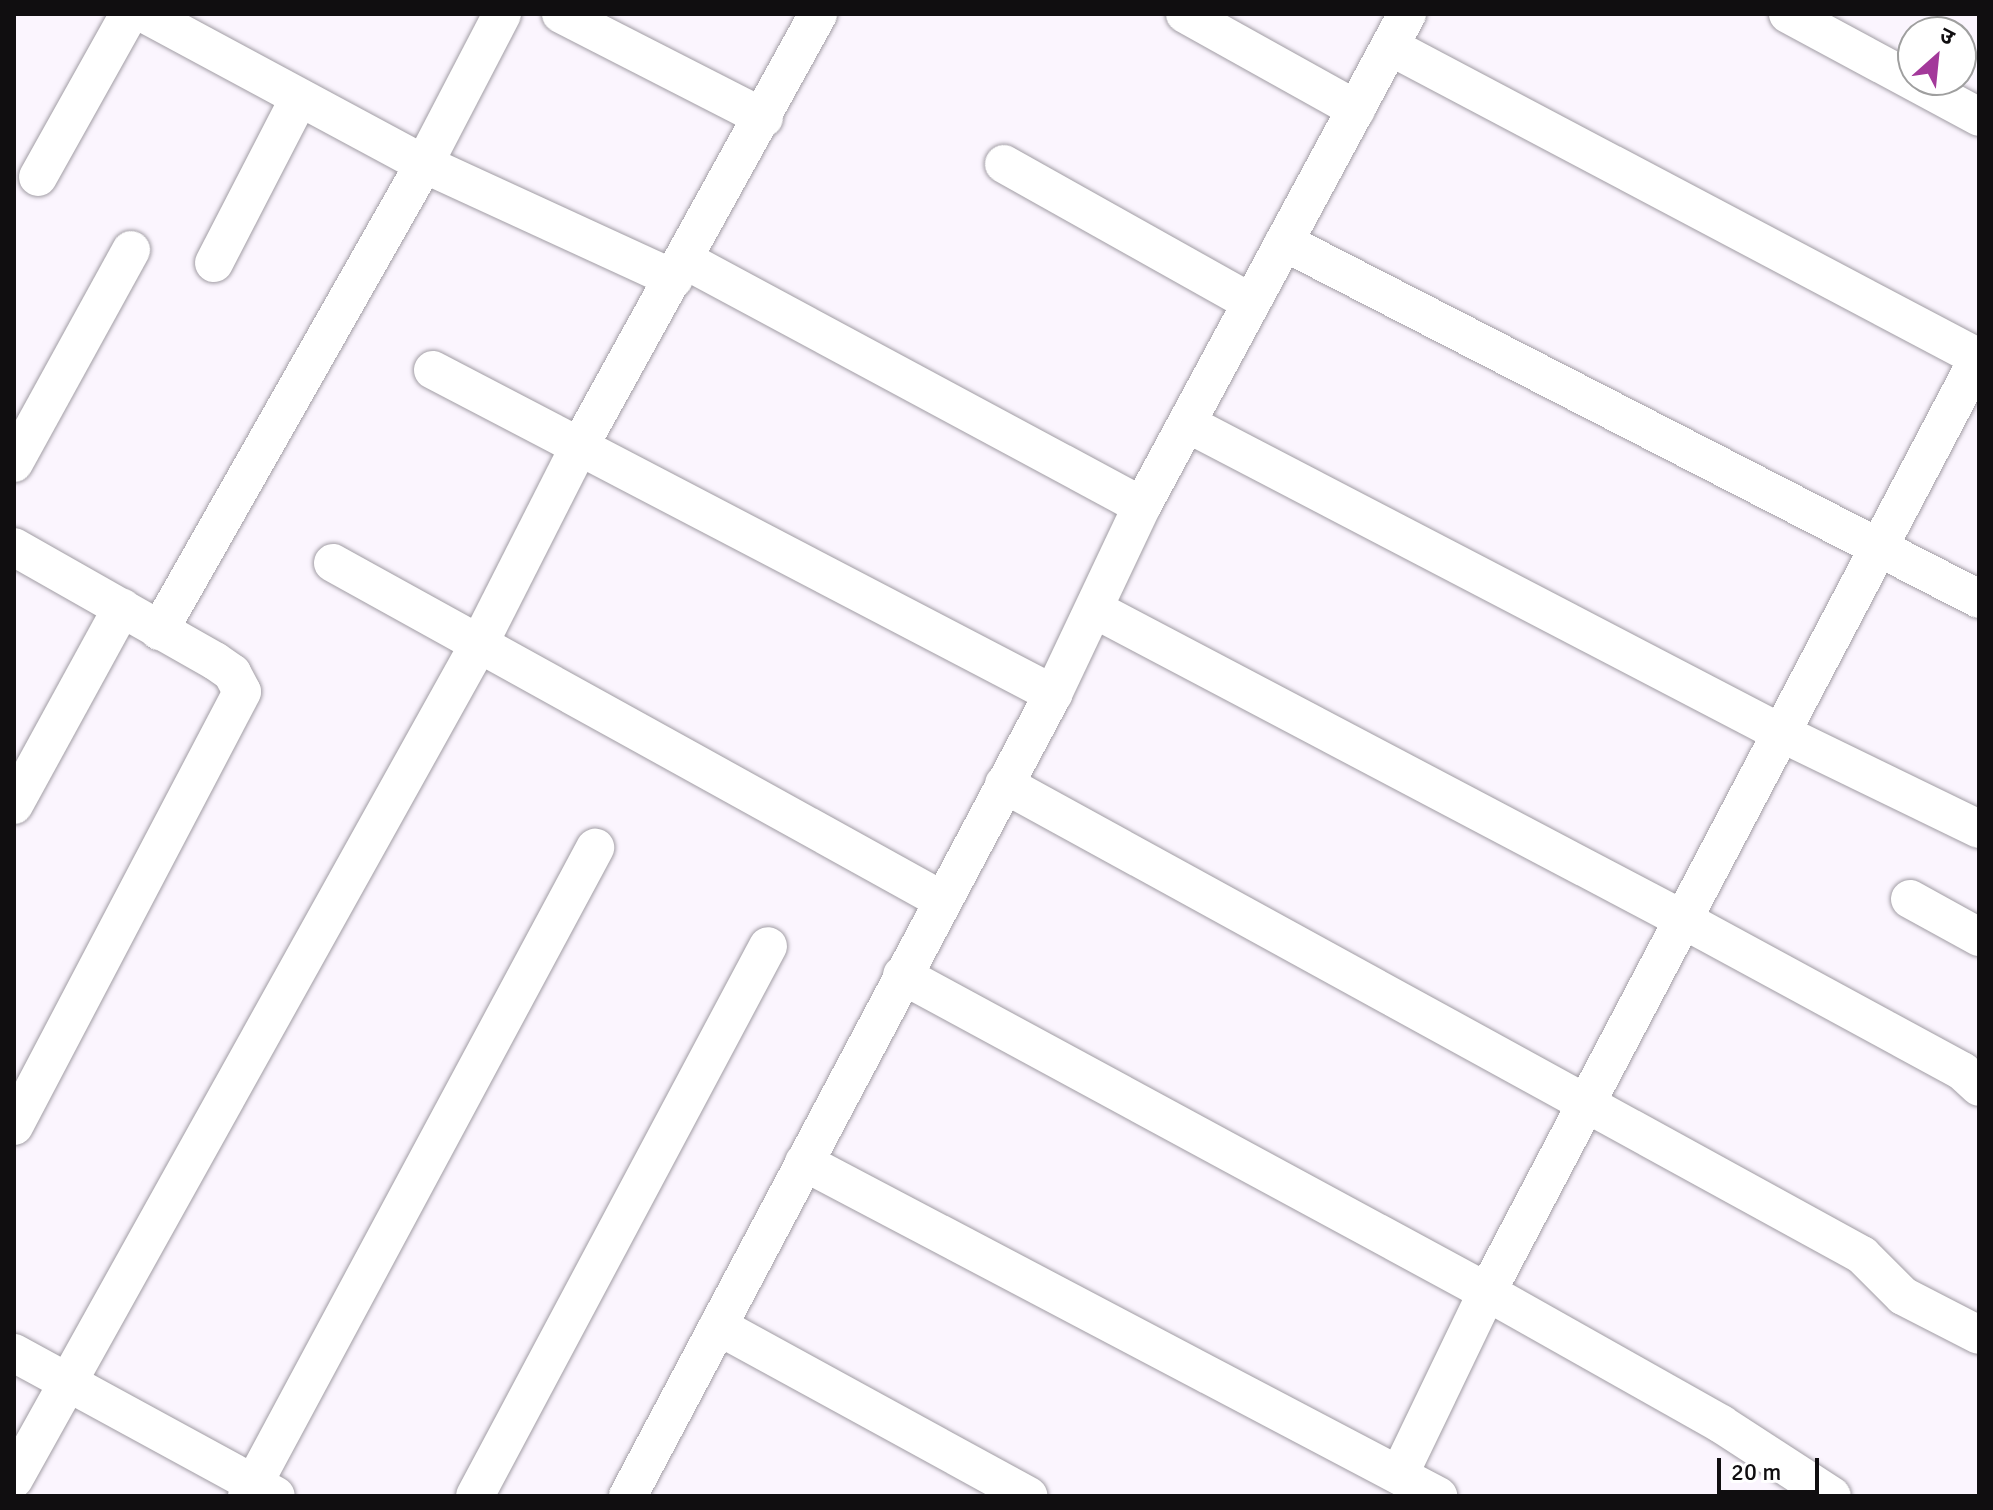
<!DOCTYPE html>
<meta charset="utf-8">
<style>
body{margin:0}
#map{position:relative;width:1993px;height:1510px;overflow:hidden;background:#fbf5fe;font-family:Signika,"Noto Sans Devanagari",sans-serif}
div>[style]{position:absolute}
.roads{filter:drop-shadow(0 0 2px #a19da4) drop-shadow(0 0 2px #a19da4)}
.street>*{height:38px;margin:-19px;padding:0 19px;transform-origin:19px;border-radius:19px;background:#fff}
span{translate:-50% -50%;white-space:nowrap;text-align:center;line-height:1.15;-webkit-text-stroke:6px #fff;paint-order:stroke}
.frame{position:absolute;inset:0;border:16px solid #100e10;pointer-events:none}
.north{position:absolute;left:1897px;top:16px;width:80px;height:80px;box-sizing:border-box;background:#fff;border:2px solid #9f9f9f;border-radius:50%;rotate:27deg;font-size:22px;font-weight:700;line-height:32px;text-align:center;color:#100e10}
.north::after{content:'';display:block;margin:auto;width:28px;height:36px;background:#a3399a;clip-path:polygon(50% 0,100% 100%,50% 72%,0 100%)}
.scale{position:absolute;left:1717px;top:1458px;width:102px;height:36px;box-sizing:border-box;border:4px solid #100e10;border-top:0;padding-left:10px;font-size:24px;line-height:28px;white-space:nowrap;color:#100e10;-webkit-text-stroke:6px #fff;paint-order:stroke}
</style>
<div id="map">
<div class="roads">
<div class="street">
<i style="left:145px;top:14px;width:317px;rotate:28.3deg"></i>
<i style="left:424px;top:164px;width:275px;rotate:24.7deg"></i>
<i style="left:561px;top:14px;width:228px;rotate:27.1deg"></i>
<i style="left:1185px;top:14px;width:196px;rotate:29.1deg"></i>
<i style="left:1788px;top:14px;width:217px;rotate:28.3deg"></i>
<i style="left:1391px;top:47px;width:665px;rotate:27.87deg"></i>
<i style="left:1004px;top:164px;width:282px;rotate:29.3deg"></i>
<i style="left:38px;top:177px;width:187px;rotate:-60.8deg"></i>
<i style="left:1284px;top:242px;width:781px;rotate:27.19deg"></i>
<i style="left:685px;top:260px;width:519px;rotate:28.29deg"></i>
<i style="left:214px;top:263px;width:186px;rotate:-62.7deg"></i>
<i style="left:433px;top:370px;width:700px;rotate:27.59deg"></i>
<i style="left:1188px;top:424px;width:666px;rotate:27.53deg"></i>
<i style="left:1779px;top:732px;width:222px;rotate:25.9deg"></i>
<i style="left:14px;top:463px;width:243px;rotate:-61.2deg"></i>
<i style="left:14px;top:547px;width:231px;rotate:29.6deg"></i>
<i style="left:215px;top:661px;width:21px;rotate:35deg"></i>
<i style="left:232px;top:673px;width:21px;rotate:62deg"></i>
<i style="left:242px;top:692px;width:490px;rotate:117.7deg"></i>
<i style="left:333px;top:563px;width:696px;rotate:28.96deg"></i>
<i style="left:1094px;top:609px;width:665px;rotate:27.8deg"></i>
<i style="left:1682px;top:919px;width:319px;rotate:28.5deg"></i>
<i style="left:1962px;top:1071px;width:23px;rotate:43deg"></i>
<i style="left:159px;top:631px;width:537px;rotate:-60.43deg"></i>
<i style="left:424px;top:164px;width:169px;rotate:-62.5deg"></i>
<i style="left:1004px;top:784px;width:979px;rotate:28.76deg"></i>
<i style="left:1862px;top:1255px;width:58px;rotate:45deg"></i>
<i style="left:1903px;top:1296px;width:85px;rotate:27.2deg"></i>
<i style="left:14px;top:805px;width:225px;rotate:-61.3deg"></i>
<i style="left:1910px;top:899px;width:79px;rotate:28.8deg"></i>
<i style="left:902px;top:975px;width:665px;rotate:28.45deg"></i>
<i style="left:1487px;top:1292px;width:269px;rotate:29.4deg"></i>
<i style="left:1721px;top:1424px;width:132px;rotate:33deg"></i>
<i style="left:804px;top:1162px;width:717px;rotate:27.78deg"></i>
<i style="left:718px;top:1326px;width:354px;rotate:28.7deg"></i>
<i style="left:14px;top:1353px;width:298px;rotate:28.6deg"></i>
<i style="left:1399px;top:1475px;width:203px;rotate:-64.3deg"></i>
<i style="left:1487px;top:1292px;width:1057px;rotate:-62.25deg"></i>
<i style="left:14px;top:1479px;width:956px;rotate:-60.89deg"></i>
<i style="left:479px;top:644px;width:219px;rotate:-63.1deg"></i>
<i style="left:578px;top:449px;width:497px;rotate:-61.1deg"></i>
<i style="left:247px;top:1496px;width:736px;rotate:-61.76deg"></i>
<i style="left:475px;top:1496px;width:623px;rotate:-61.95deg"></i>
<i style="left:628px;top:1496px;width:908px;rotate:-62.08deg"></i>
<i style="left:1053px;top:694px;width:208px;rotate:-64.7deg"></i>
<i style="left:1142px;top:506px;width:559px;rotate:-61.69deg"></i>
</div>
</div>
<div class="frame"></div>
<div class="north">उ</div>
<div class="scale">20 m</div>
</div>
